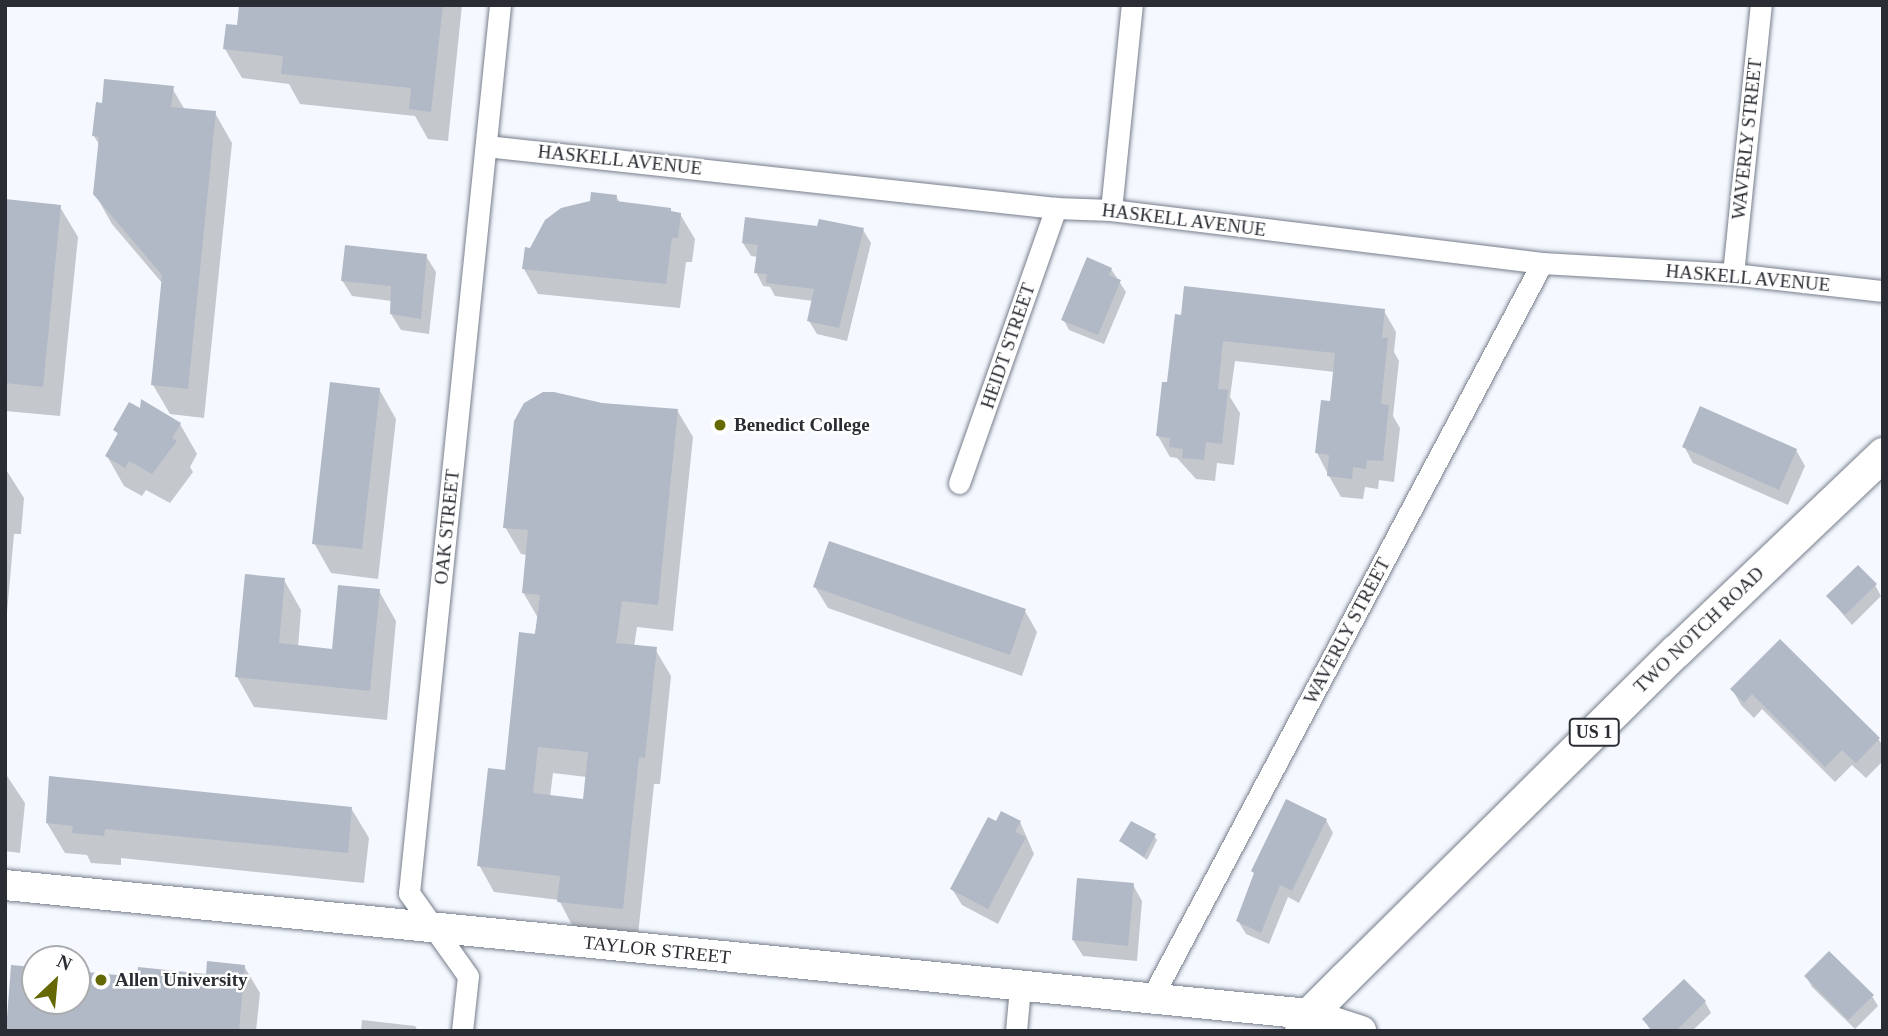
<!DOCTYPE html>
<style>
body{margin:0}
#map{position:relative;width:1888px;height:1036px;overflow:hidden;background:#f5f9ff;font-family:"Times New Roman",serif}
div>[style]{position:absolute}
.shadow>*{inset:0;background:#0003}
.building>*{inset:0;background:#b1b9c7}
.roads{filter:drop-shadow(0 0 2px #777e8b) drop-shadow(0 0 2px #777e8b)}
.street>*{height:21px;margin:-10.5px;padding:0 10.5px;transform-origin:10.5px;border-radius:10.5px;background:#fff}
.secondary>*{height:30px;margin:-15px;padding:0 15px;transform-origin:15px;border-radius:15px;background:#fff}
.primary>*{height:33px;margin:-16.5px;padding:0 16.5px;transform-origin:16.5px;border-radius:16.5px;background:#fff}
.dots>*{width:19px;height:19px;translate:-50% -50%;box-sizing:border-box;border:4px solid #fff;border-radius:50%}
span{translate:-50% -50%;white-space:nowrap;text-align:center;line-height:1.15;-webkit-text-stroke:5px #fff;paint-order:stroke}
.shield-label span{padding:2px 5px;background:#fff;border:2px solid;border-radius:5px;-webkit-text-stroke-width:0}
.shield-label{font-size:18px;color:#2a2d33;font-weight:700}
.street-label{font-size:19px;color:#2a2d33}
.poi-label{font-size:19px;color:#2a2d33;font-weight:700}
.left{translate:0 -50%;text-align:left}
.frame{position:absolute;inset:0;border:7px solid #2a2d33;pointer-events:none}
.north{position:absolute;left:21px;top:945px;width:70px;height:70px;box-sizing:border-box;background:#fff;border:2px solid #aaabad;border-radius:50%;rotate:26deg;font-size:19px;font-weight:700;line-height:28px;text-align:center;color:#2a2d33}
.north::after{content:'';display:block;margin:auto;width:24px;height:32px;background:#656804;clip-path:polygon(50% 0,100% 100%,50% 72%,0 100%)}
</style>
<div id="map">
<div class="shadow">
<i style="clip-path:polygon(241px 5px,462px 5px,448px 141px,428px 139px,415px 116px,300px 104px,289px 84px,242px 78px,225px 49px,239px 27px)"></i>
<i style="clip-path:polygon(172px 88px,185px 110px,215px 113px,232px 143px,204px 418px,170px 414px,153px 385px,163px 284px,112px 224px,95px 194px,100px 146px,94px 136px,103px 105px)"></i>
<i style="clip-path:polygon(616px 196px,620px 203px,680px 214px,695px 239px,692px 262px,686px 262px,680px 308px,538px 294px,524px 269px,531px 250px)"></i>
<i style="clip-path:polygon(5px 201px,60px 207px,78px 237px,60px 416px,5px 411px)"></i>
<i style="clip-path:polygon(819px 228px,863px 230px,871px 243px,847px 341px,817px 334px,809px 321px,813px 301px,775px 296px,770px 287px,763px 286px,756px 272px,758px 257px,751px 256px,743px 243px)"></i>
<i style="clip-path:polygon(426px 256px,436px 272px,429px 334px,401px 330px,391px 314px,392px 301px,352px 296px,342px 280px)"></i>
<i style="clip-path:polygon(1111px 269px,1126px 292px,1104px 344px,1069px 330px,1063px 319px)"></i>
<i style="clip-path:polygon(1384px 311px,1396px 332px,1394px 352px,1399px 361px,1393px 416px,1400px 428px,1394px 482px,1379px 480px,1378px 489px,1365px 487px,1363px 499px,1341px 497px,1329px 476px,1317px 453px,1332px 403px,1335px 372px,1235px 361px,1230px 397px,1240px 413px,1234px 465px,1217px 463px,1215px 481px,1196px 479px,1177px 458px,1170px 457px,1158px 436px,1169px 384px,1176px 316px)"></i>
<i style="clip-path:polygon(379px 389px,396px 419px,378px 579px,331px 573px,314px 543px)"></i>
<i style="clip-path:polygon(evenodd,602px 404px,677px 410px,693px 437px,673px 631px,637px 627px,634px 647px,655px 649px,671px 676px,660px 784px,654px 784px,638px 935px,574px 929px,559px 900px,494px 892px,479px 865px,506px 772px,538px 618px,523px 592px,527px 555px,521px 554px,505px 527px,602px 404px,553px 773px,587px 777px,584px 801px,550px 797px,553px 773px)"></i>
<i style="clip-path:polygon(142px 411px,180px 424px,197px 454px,190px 467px,193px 472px,170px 503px,146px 490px,142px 496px,124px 486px,107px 456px,119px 436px,115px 430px)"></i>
<i style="clip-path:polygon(1684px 446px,1796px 450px,1805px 466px,1788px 505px,1693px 463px)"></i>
<i style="clip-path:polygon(5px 468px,24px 498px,21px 534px,14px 534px,5px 635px)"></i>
<i style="clip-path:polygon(284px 580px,301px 610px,298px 647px,333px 651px,379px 591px,396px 621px,387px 720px,254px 707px,237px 677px)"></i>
<i style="clip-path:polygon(1875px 585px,1881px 596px,1852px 625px,1828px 597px)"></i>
<i style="clip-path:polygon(815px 587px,1025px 611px,1037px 632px,1022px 676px,828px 608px)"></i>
<i style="clip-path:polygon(1780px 641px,1879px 740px,1883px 746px,1883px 761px,1866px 778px,1852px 765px,1835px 782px,1762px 709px,1754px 718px,1741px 705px,1732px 689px)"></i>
<i style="clip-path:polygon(5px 773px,25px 803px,20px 853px,5px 851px)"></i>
<i style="clip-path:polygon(351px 808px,369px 838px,364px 883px,121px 858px,121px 865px,91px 863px,87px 855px,65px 853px,47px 823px)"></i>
<i style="clip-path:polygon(1326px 820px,1333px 833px,1299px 903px,1288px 897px,1269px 944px,1246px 934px,1238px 921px,1255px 875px,1253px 871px)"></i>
<i style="clip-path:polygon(1020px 822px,1034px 854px,998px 924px,962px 905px,952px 889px,997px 823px)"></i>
<i style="clip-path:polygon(1154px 836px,1157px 840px,1147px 860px,1121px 841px)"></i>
<i style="clip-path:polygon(1133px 885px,1142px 901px,1137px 961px,1083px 956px,1073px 940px)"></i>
<i style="clip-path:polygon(244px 966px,260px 993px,256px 1031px,8px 1031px,35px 969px,35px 1001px,77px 1001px,77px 973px,139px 978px,207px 976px)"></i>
<i style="clip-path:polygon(1806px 976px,1872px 996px,1878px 1006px,1855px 1029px,1812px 987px)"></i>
<i style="clip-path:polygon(1705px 1002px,1711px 1013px,1692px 1031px,1651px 1031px,1644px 1020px)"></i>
<i style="clip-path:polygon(362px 1020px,415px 1026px,418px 1031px,361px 1031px)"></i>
</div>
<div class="building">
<i style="clip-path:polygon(239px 5px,443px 5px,431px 112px,409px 109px,411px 88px,281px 74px,283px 56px,223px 49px,226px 24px,237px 25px)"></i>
<i style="clip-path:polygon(104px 79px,174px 86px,171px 107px,216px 111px,188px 389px,151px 385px,162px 275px,93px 194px,99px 137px,92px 136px,96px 102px,102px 103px)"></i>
<i style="clip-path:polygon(591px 192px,617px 195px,616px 201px,671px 208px,671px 211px,681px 213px,678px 238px,672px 238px,666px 284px,522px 269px,525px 247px,530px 248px,545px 220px,561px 208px,590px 201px)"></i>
<i style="clip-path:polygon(5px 199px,61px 205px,43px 387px,5px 383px)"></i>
<i style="clip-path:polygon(745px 217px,817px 226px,819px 219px,864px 228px,839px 328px,807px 321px,814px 289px,766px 283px,767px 274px,754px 273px,758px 245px,742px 243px)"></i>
<i style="clip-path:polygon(345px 245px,427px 254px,421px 319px,390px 314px,391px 286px,341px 281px)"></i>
<i style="clip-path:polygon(1087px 257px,1112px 268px,1109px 275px,1121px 280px,1098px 335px,1061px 320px)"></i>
<i style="clip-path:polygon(1184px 286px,1385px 309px,1382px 338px,1388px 338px,1381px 404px,1389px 405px,1383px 461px,1367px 460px,1366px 469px,1353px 467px,1352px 479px,1327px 476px,1329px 455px,1315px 453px,1321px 400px,1330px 401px,1335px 353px,1223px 341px,1218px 389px,1228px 390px,1222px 444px,1206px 442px,1204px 460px,1182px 458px,1183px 449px,1169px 447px,1170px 438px,1156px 436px,1162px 382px,1167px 382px,1175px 314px,1181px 315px)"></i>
<i style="clip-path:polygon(330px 382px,380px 388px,362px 549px,312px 544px)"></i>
<i style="clip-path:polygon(evenodd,543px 392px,554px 392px,602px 403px,678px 409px,658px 605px,622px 601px,616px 643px,657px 647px,645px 758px,639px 757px,623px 909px,557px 902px,560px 876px,477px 866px,488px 768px,505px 770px,519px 632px,535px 634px,540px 595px,522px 593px,528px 530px,503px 528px,514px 421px,524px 403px,543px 392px,538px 747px,588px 752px,583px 799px,533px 793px,538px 747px)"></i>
<i style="clip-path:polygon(141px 399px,181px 423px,172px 438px,177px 441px,152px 474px,129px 461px,125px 468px,105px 456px,118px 433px,113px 430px,129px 402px,140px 408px)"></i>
<i style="clip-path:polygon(1700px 406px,1797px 449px,1779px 490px,1682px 447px)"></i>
<i style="clip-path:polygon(829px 541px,1026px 609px,1010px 655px,813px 587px)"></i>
<i style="clip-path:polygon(1858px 565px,1877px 584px,1845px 615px,1826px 596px)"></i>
<i style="clip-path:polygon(245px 574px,285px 578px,279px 643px,332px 649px,338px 585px,380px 589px,370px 691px,235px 677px)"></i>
<i style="clip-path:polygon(1780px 639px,1880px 738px,1856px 763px,1842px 750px,1825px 767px,1752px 694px,1744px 703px,1730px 689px)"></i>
<i style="clip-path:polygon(49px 776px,352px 807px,348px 853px,105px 829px,104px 836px,72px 833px,73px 826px,46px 823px)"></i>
<i style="clip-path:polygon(1286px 799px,1327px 819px,1292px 891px,1280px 885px,1261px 933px,1236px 921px,1254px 873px,1251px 871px)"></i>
<i style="clip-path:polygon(1001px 811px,1021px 821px,1015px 832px,1026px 837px,988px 909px,950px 889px,988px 817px,996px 821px)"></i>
<i style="clip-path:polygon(1131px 821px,1156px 834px,1144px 857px,1119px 841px)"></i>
<i style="clip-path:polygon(1077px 878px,1134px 883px,1128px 946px,1072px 940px)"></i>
<i style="clip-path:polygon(1829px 951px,1874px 995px,1848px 1020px,1804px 976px)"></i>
<i style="clip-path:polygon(207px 961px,245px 965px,239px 1031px,6px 1031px,11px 965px,35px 967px,35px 1001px,77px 1001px,77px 971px,137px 977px,138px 967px,206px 974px)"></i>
<i style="clip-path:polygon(1684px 979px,1706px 1001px,1676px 1031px,1653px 1031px,1642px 1019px)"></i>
</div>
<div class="roads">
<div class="street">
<i style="left:486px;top:146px;width:573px;rotate:6.21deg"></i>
<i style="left:1056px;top:208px;width:55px;rotate:2.1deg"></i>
<i style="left:1111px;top:210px;width:434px;rotate:7deg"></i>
<i style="left:1542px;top:263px;width:191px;rotate:3.3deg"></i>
<i style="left:1733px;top:274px;width:151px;rotate:6.5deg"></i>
<i style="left:1111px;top:210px;width:206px;rotate:-84.2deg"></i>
<i style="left:1733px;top:274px;width:270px;rotate:-84.1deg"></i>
<i style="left:959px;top:483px;width:292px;rotate:-70.6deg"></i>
<i style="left:1151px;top:999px;width:833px;rotate:-62.02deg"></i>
<i style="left:462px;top:1031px;width:55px;rotate:-83.8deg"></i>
<i style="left:468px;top:976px;width:102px;rotate:-125.4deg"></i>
<i style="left:409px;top:893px;width:893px;rotate:-84.15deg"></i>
<i style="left:1016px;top:1031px;width:44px;rotate:-84.8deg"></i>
</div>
<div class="secondary">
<i style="left:5px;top:885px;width:1310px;rotate:5.65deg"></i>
<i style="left:1309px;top:1014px;width:55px;rotate:18.1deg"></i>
</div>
<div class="primary">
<i style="left:1301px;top:1031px;width:19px;rotate:-65deg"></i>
<i style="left:1309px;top:1014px;width:51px;rotate:-45deg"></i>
<i style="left:1345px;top:978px;width:465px;rotate:-44.7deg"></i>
<i style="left:1676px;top:651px;width:286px;rotate:-43.6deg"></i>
</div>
</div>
<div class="dots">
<i style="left:720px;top:425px;background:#656804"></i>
<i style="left:101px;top:980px;background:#656804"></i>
</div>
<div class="shield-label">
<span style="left:1594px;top:732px">US 1</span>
</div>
<div class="street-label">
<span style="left:1747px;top:139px;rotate:-84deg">WAVERLY STREET</span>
<span style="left:620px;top:160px;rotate:6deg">HASKELL AVENUE</span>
<span style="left:1184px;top:220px;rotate:7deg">HASKELL AVENUE</span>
<span style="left:1748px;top:278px;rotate:5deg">HASKELL AVENUE</span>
<span style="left:1008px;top:346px;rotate:-71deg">HEIDT STREET</span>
<span style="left:447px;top:527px;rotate:-84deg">OAK STREET</span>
<span style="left:1699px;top:630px;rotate:-44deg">TWO NOTCH ROAD</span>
<span style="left:1347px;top:631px;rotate:-62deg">WAVERLY STREET</span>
<span style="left:657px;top:950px;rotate:6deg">TAYLOR STREET</span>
</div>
<div class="poi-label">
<span class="left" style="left:734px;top:425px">Benedict College</span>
<span class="left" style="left:115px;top:980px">Allen University</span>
</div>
<div class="frame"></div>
<div class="north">N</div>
</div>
